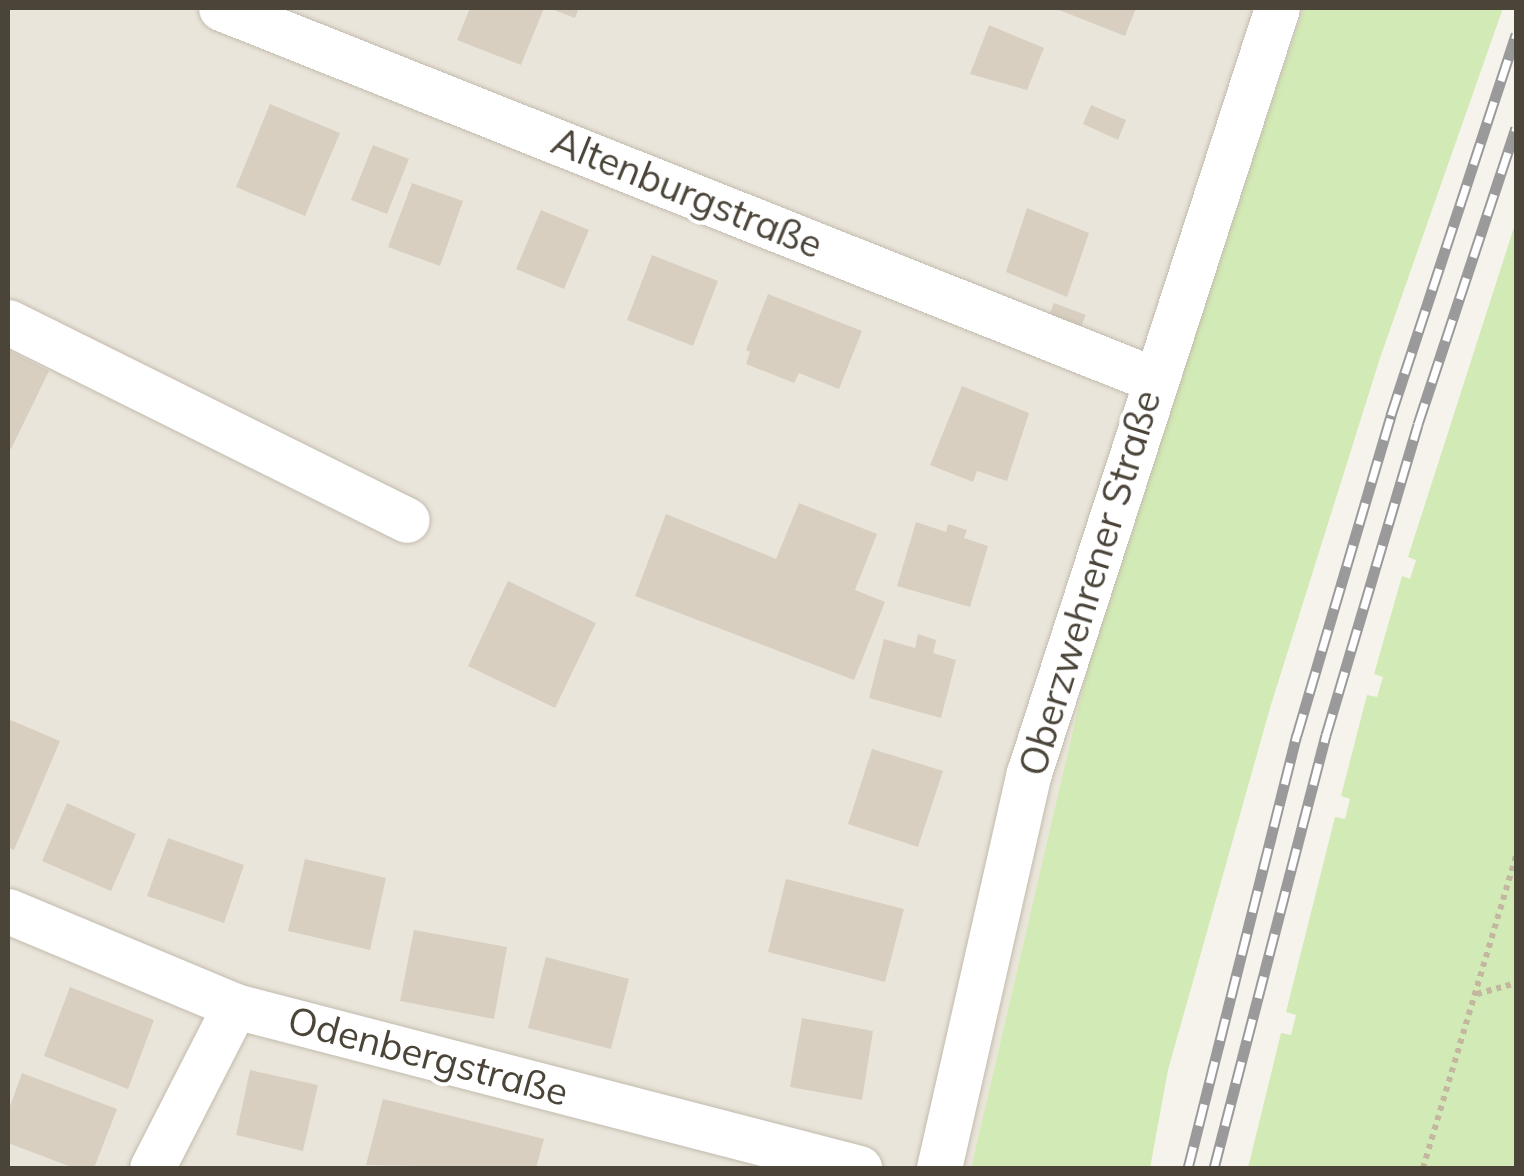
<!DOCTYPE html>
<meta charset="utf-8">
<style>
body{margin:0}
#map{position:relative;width:1524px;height:1176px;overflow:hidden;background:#f6f3ec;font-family:Mulish,sans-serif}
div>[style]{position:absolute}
.residential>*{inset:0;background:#eae5da}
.green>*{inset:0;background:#d2eab5}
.building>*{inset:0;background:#d8cfc1}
.path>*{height:6px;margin-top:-3px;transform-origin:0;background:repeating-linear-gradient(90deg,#c4b79f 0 5px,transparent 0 10px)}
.roads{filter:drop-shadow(0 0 2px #c2bbae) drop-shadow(0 0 2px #c2bbae)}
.street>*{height:45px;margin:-22.5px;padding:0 22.5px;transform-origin:22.5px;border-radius:22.5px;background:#fff}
.rail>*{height:11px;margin-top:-5.5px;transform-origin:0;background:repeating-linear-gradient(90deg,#fff 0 22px,#9a9a9a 0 44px);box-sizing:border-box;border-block:2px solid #9a9a9a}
span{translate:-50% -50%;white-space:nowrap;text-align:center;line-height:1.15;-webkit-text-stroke:8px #fff;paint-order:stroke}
.street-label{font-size:38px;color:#4b4439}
.frame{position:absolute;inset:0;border:10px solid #4b4439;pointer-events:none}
</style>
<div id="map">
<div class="residential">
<i style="clip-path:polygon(8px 8px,1305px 8px,1203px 305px,1090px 657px,971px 1168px,8px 1168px)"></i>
</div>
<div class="green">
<i style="clip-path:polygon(1304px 8px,1503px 8px,1380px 358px,1270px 708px,1168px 1070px,1150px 1168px,971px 1168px,1090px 657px,1203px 305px)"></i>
<i style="clip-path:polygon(1516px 221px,1516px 1168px,1248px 1168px,1281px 1033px,1291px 1035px,1296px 1015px,1286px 1012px,1335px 817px,1345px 819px,1350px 799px,1341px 796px,1367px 695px,1377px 697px,1383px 677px,1374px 674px,1402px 576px,1410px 579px,1416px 560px,1408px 557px)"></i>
</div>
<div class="building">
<i style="clip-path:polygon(470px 8px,544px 8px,521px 65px,457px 40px)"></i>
<i style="clip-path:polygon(549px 8px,579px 8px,575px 18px)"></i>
<i style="clip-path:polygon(1054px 8px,1136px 8px,1125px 36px)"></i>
<i style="clip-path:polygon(989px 25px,1044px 48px,1027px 90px,970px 74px)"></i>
<i style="clip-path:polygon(270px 104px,340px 133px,305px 216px,236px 187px)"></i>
<i style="clip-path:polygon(1091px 105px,1126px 120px,1118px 140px,1083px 124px)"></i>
<i style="clip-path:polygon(373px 145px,409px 159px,387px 214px,351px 200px)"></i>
<i style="clip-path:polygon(412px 183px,463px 201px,440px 266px,388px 247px)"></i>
<i style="clip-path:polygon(1027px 208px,1089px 233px,1067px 297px,1006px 272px)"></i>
<i style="clip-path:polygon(541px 210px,589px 230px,564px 289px,516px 269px)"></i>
<i style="clip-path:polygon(652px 255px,718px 281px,693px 346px,627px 320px)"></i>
<i style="clip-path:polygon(768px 294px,862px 331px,839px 389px,799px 373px,794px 383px,746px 364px,750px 352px,746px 350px)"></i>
<i style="clip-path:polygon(1054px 303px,1086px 315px,1079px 330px,1048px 318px)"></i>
<i style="clip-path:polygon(8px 350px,49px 371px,11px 449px,8px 448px)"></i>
<i style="clip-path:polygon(962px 386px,1029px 413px,1007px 481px,977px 471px,973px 482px,930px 465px)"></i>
<i style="clip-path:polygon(799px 503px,877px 534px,855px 590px,885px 602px,854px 680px,635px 596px,666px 514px,776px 559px)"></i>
<i style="clip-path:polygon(916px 522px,946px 532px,948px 524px,967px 530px,964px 538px,988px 546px,970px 607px,897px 586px)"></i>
<i style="clip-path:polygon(508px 581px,596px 623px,555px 708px,468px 666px)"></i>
<i style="clip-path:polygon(918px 634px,936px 640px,933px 653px,956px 660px,941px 718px,869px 698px,884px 639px,915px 648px)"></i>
<i style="clip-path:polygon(8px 719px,60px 741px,14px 850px,8px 847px)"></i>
<i style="clip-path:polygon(872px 749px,943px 771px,918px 847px,848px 824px)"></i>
<i style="clip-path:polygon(67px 803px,136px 834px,111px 891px,42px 861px)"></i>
<i style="clip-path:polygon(168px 838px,244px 865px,224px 923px,147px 896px)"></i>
<i style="clip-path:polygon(305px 859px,386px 878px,370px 950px,288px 931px)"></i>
<i style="clip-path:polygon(786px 879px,904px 909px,885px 982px,768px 952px)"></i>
<i style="clip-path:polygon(414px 930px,507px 947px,494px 1019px,400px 1001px)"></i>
<i style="clip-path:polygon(546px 957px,629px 979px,611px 1049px,528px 1028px)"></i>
<i style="clip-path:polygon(70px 987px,154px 1020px,128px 1089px,44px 1056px)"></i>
<i style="clip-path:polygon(802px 1018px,873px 1031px,862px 1100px,790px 1087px)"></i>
<i style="clip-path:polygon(250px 1070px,318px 1085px,303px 1151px,236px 1135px)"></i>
<i style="clip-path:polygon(22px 1073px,117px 1109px,94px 1168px,74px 1168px,8px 1143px,8px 1112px)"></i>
<i style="clip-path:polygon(383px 1099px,544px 1139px,536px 1168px,366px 1165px)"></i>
</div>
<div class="path">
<i style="left:1477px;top:994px;width:41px;rotate:-15.8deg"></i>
<i style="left:1423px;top:1168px;width:326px;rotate:-73.4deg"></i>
</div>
<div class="roads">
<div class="street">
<i style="left:221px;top:8px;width:1003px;rotate:21.71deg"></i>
<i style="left:8px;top:322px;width:445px;rotate:26.4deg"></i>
<i style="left:8px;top:911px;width:246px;rotate:22.7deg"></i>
<i style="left:235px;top:1006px;width:645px;rotate:14.55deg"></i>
<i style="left:152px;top:1168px;width:182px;rotate:-62.9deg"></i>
<i style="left:939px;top:1168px;width:405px;rotate:-77.2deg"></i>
<i style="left:1029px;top:773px;width:804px;rotate:-72.04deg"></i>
</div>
</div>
<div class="rail">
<i style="left:1188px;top:1168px;width:447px;rotate:-75.9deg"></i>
<i style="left:1297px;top:735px;width:334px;rotate:-73.6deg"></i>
<i style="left:1391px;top:415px;width:401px;rotate:-71.8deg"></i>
<i style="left:1214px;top:1168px;width:447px;rotate:-75.5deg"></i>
<i style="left:1326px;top:735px;width:324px;rotate:-73.5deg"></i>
<i style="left:1418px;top:424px;width:312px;rotate:-71.7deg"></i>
</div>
<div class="street-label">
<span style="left:687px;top:193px;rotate:22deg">Altenburgstraße</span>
<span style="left:1090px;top:583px;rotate:-73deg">Oberzwehrener Straße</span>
<span style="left:428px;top:1056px;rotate:15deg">Odenbergstraße</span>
</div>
<div class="frame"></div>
</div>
